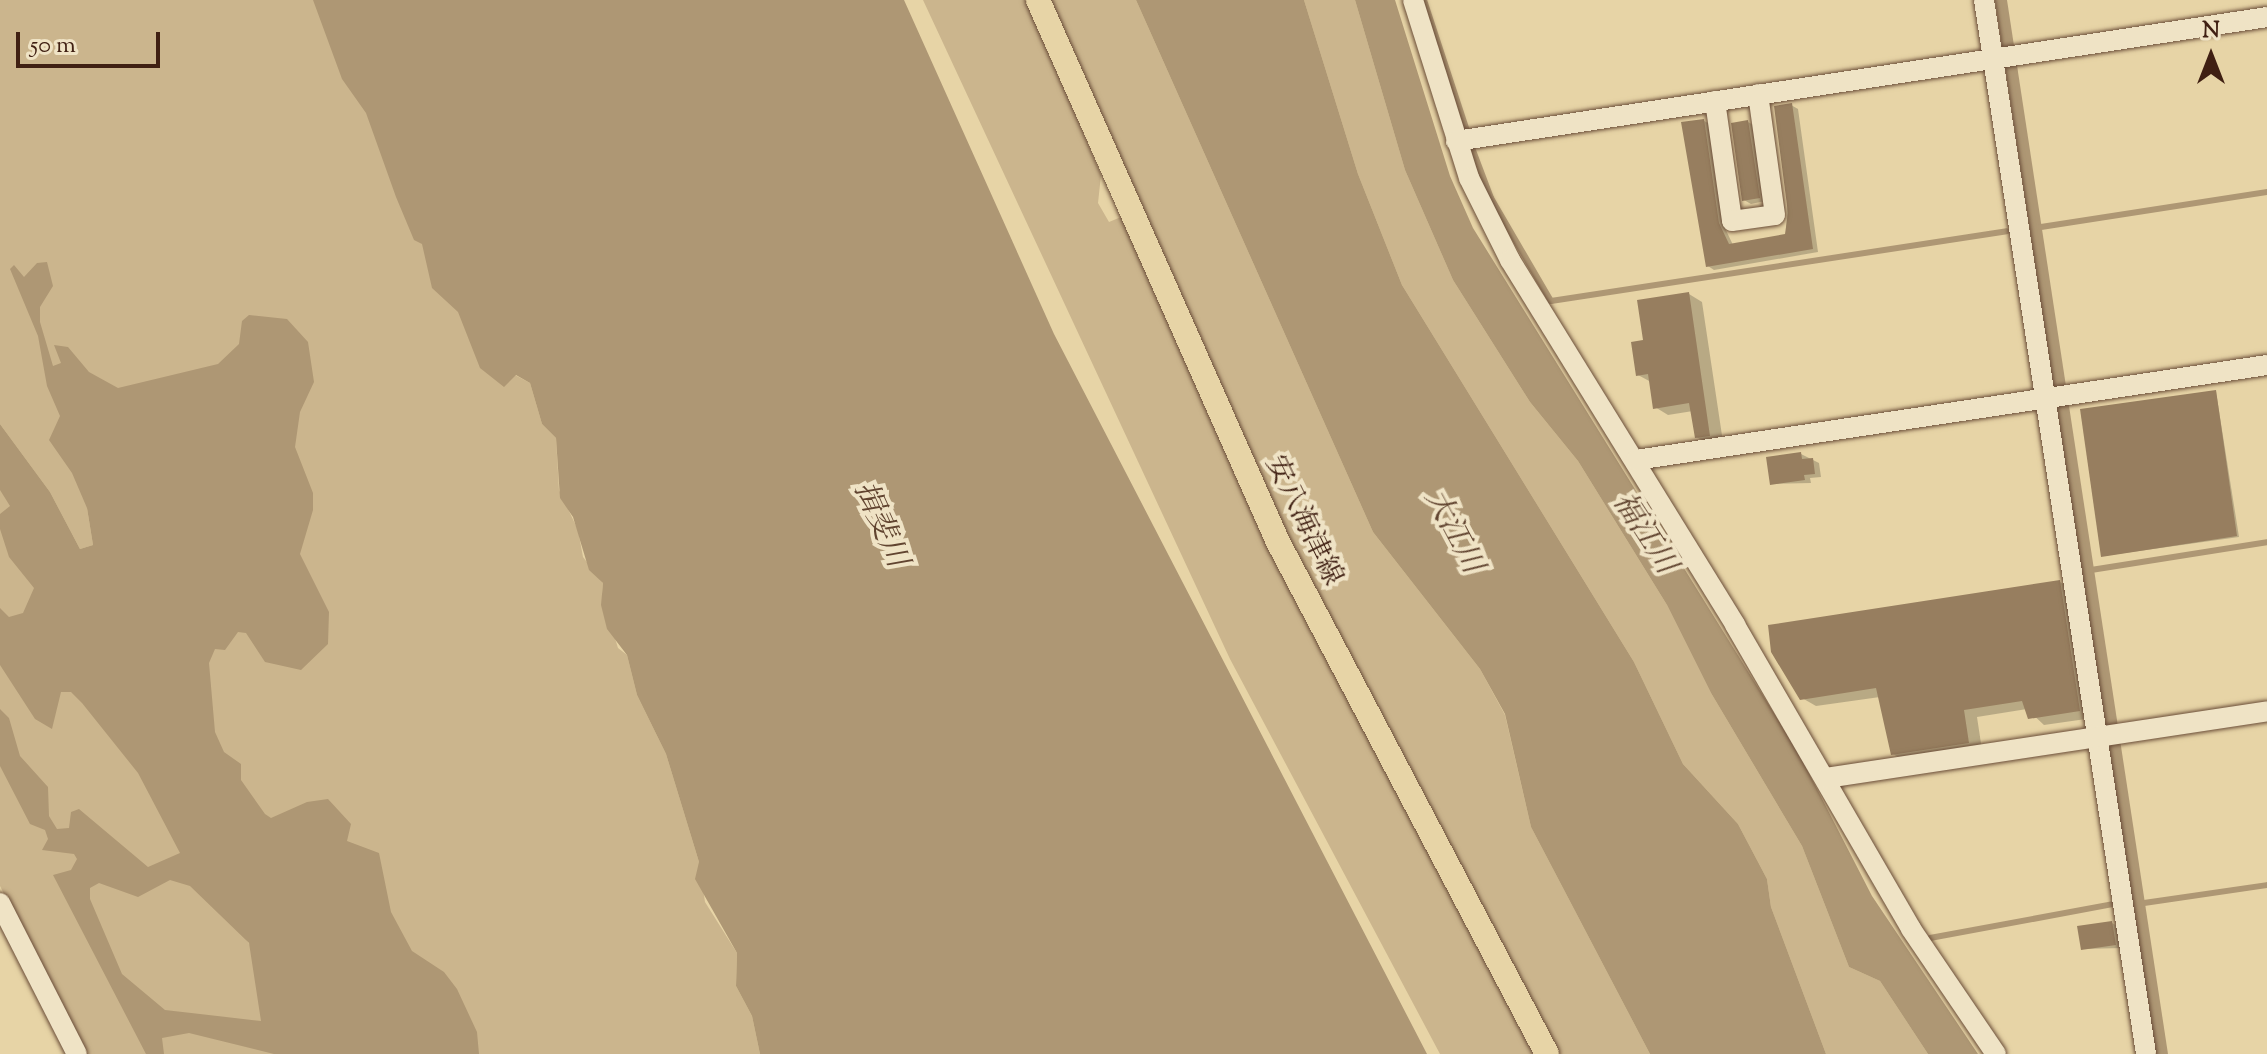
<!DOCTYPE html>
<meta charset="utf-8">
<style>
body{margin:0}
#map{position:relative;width:2267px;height:1054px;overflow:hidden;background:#e7d4a6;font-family:"Sorts Mill Goudy","Noto Serif JP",serif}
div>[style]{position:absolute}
.green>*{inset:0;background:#cbb58d}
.water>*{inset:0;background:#ae9774}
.shadow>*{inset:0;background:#0003}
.stream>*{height:6px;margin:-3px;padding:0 3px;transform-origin:3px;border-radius:3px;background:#ae9774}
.building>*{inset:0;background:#977e5f}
.roads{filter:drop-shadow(0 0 2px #6a4d38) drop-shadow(0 0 2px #6a4d38)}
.minor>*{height:20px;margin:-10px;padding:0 10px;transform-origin:10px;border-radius:10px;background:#efe3c5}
.major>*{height:24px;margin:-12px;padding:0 12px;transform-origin:12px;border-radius:12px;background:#e7d4a6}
span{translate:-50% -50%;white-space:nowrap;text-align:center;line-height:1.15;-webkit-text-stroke:8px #efe3c5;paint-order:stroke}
.street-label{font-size:28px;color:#402013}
.water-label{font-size:30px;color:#614430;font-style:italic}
.north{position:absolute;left:2171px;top:16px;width:80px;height:80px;-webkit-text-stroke:6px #efe3c5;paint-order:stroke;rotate:0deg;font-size:22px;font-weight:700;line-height:32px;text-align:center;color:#402013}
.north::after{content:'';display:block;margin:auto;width:28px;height:36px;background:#402013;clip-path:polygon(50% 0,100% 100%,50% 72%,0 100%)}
.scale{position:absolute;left:16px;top:32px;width:144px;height:36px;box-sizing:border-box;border:4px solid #402013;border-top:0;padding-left:10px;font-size:24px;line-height:28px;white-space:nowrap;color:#402013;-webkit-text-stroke:6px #efe3c5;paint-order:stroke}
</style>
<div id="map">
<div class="green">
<i style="clip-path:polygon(0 0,327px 0,515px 375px,530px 383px,542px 424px,556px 438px,559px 490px,578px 530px,583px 557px,603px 583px,602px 597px,618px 648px,627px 655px,637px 695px,666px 754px,699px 862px,705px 902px,737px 953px,736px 986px,752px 1016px,760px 1054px,454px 1054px,266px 835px,87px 508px,93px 545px,80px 549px,50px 492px,0 424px)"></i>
<i style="clip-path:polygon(923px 0,1027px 0,1101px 175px,1098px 203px,1109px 222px,1121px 217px,1269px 544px,1535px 1054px,1440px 1054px,1230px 659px)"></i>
<i style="clip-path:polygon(1049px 0,1136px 0,1373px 532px,1480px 669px,1505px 715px,1531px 827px,1650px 1054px,1556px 1054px,1287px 537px)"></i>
<i style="clip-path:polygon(1304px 0,1355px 0,1405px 170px,1453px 280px,1530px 402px,1578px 461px,1667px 605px,1711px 693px,1802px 846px,1849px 967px,1880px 981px,1928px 1054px,1826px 1054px,1771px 907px,1767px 879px,1738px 824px,1683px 764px,1634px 662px,1402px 285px,1358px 174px)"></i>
<i style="clip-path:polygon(0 471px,190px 864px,331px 1054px,86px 1054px,0 886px)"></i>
</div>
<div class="water">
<i style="clip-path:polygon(313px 0,904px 0,1054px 334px,1427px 1054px,760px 1054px,752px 1016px,736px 986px,737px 953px,695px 879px,699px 862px,666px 754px,637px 695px,627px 655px,607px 629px,601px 605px,603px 583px,589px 570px,573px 517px,560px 498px,556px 438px,542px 424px,530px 383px,516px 375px,504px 387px,480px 368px,458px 312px,432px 288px,422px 244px,414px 240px,396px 197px,366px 113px,342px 79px)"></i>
<i style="clip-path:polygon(1136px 0,1304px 0,1358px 174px,1402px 285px,1634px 662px,1683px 764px,1738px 824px,1767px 879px,1771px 907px,1826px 1054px,1650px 1054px,1531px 827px,1505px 714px,1480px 669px,1373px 532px)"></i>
<i style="clip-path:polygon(1355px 0,1395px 0,1450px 176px,1473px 228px,1798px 752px,1872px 896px,1978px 1054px,1928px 1054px,1880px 981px,1849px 967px,1802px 846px,1711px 693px,1667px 605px,1578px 461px,1530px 402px,1453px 280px,1405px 170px)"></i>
<i style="clip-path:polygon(1995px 0,2007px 0,2168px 1054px,2154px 1054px)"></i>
<i style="clip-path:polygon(evenodd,47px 262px,53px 286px,40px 307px,40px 322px,53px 366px,61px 363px,54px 345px,68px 347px,89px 372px,118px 388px,218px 364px,239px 344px,242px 321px,249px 315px,287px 319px,308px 342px,314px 382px,300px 412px,295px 447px,313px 493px,313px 510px,300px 554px,329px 612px,328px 644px,301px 670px,265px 662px,246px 633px,238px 632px,225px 650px,215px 649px,209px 663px,215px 732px,224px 752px,241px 764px,241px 780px,265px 814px,271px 818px,307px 802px,328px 799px,351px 824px,347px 841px,379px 853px,391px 912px,412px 951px,444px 972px,457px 989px,477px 1032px,479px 1054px,274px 1054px,189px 1033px,162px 1038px,164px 1054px,146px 1054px,53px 875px,71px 870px,77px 859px,74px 854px,42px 850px,48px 839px,45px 830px,30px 824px,0 766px,0 709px,9px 718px,20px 756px,48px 787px,49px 816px,57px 829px,69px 828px,71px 812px,79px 809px,148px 867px,180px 853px,138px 773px,82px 703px,71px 692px,61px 692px,52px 729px,35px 719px,0 665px,0 608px,9px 617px,23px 613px,34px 588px,9px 557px,0 529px,0 514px,10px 506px,0 490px,0 424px,50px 492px,80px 549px,93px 545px,87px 508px,72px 473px,49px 440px,60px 416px,47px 386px,38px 336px,10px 269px,14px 265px,24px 277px,37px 263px,47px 262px,170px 880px,190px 886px,249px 943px,261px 1021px,165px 1010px,122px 974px,90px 899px,90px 888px,99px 883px,138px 897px,170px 880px)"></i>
</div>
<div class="shadow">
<i style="clip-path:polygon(1791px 105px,1798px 109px,1818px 252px,1714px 270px,1708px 266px,1704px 121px,1710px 124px,1725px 228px,1733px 245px,1786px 236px)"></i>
<i style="clip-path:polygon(1748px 122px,1755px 126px,1765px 201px,1751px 204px,1744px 200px)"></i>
<i style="clip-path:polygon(1689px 294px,1702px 302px,1723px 442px,1710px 444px,1696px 437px,1693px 411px,1668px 415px,1655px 407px,1651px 382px,1638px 375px,1645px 342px)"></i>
<i style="clip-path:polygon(2216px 392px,2239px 537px,2103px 556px)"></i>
<i style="clip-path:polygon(1801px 454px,1819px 463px,1821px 477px,1810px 478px,1811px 483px,1772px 484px)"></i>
<i style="clip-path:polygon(2060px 582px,2073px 590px,2093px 718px,2044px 725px,2027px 709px,1977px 717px,1982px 750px,1907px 762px,1893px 754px,1880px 697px,1816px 706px,1802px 698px)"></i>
<i style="clip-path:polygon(2112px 923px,2119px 927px,2122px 948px,2083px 949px)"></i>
</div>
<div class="stream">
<i style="left:1424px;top:0;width:138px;rotate:71.8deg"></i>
<i style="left:1471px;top:145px;width:57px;rotate:69.3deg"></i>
<i style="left:1491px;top:198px;width:119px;rotate:59.8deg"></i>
<i style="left:1551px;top:301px;width:461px;rotate:-8.7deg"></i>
<i style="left:2041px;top:227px;width:229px;rotate:-8.8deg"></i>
<i style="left:2091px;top:570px;width:178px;rotate:-9deg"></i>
<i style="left:2144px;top:903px;width:124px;rotate:-8.3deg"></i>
<i style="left:1930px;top:938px;width:187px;rotate:-10.5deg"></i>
</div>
<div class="building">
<i style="clip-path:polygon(1792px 103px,1813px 249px,1706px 267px,1681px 122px,1704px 119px,1719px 223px,1729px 244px,1785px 234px,1788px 213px,1774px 106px)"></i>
<i style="clip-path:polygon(1748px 120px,1760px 198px,1742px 201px,1731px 123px)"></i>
<i style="clip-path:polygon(1689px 292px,1710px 436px,1695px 438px,1689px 403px,1653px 409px,1648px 374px,1636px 376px,1631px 342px,1643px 340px,1637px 300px)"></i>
<i style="clip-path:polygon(2216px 390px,2237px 536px,2101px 557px,2080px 409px)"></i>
<i style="clip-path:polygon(1801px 452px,1802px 459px,1813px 458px,1815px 474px,1804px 475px,1805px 480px,1770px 485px,1766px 457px)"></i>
<i style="clip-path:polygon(2060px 580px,2080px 711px,2028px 719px,2022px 701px,1964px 710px,1969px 743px,1891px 755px,1876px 688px,1800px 700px,1771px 652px,1768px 625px)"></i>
<i style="clip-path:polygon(2112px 921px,2116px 945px,2081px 950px,2077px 926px)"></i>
</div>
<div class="roads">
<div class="minor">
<i style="left:1413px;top:0;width:187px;rotate:72.5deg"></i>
<i style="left:1469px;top:178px;width:92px;rotate:63.4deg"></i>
<i style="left:1510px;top:260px;width:429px;rotate:58.3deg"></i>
<i style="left:1735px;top:625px;width:351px;rotate:59.9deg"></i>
<i style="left:1911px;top:929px;width:151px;rotate:55.8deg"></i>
<i style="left:1984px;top:0;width:1066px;rotate:81.26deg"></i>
<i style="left:1715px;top:101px;width:121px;rotate:81.9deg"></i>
<i style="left:1732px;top:221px;width:43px;rotate:-7.9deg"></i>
<i style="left:1775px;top:215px;width:122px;rotate:-98deg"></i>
<i style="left:1456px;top:141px;width:820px;rotate:-8.69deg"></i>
<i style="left:1636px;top:460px;width:638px;rotate:-8.56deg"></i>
<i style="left:1826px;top:778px;width:446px;rotate:-8.6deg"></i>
<i style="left:0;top:903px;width:169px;rotate:63deg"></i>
</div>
<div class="major">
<i style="left:1038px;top:0;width:593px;rotate:66.12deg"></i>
<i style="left:1278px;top:542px;width:578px;rotate:62.28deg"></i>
</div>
</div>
<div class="street-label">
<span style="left:1303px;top:521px;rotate:64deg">安八海津線</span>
</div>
<div class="water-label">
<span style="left:879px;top:525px;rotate:66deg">揖斐川</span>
<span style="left:1452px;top:532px;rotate:62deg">大江川</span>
<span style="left:1643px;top:534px;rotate:57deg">福江川</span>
</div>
<div class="north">N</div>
<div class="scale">50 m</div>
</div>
